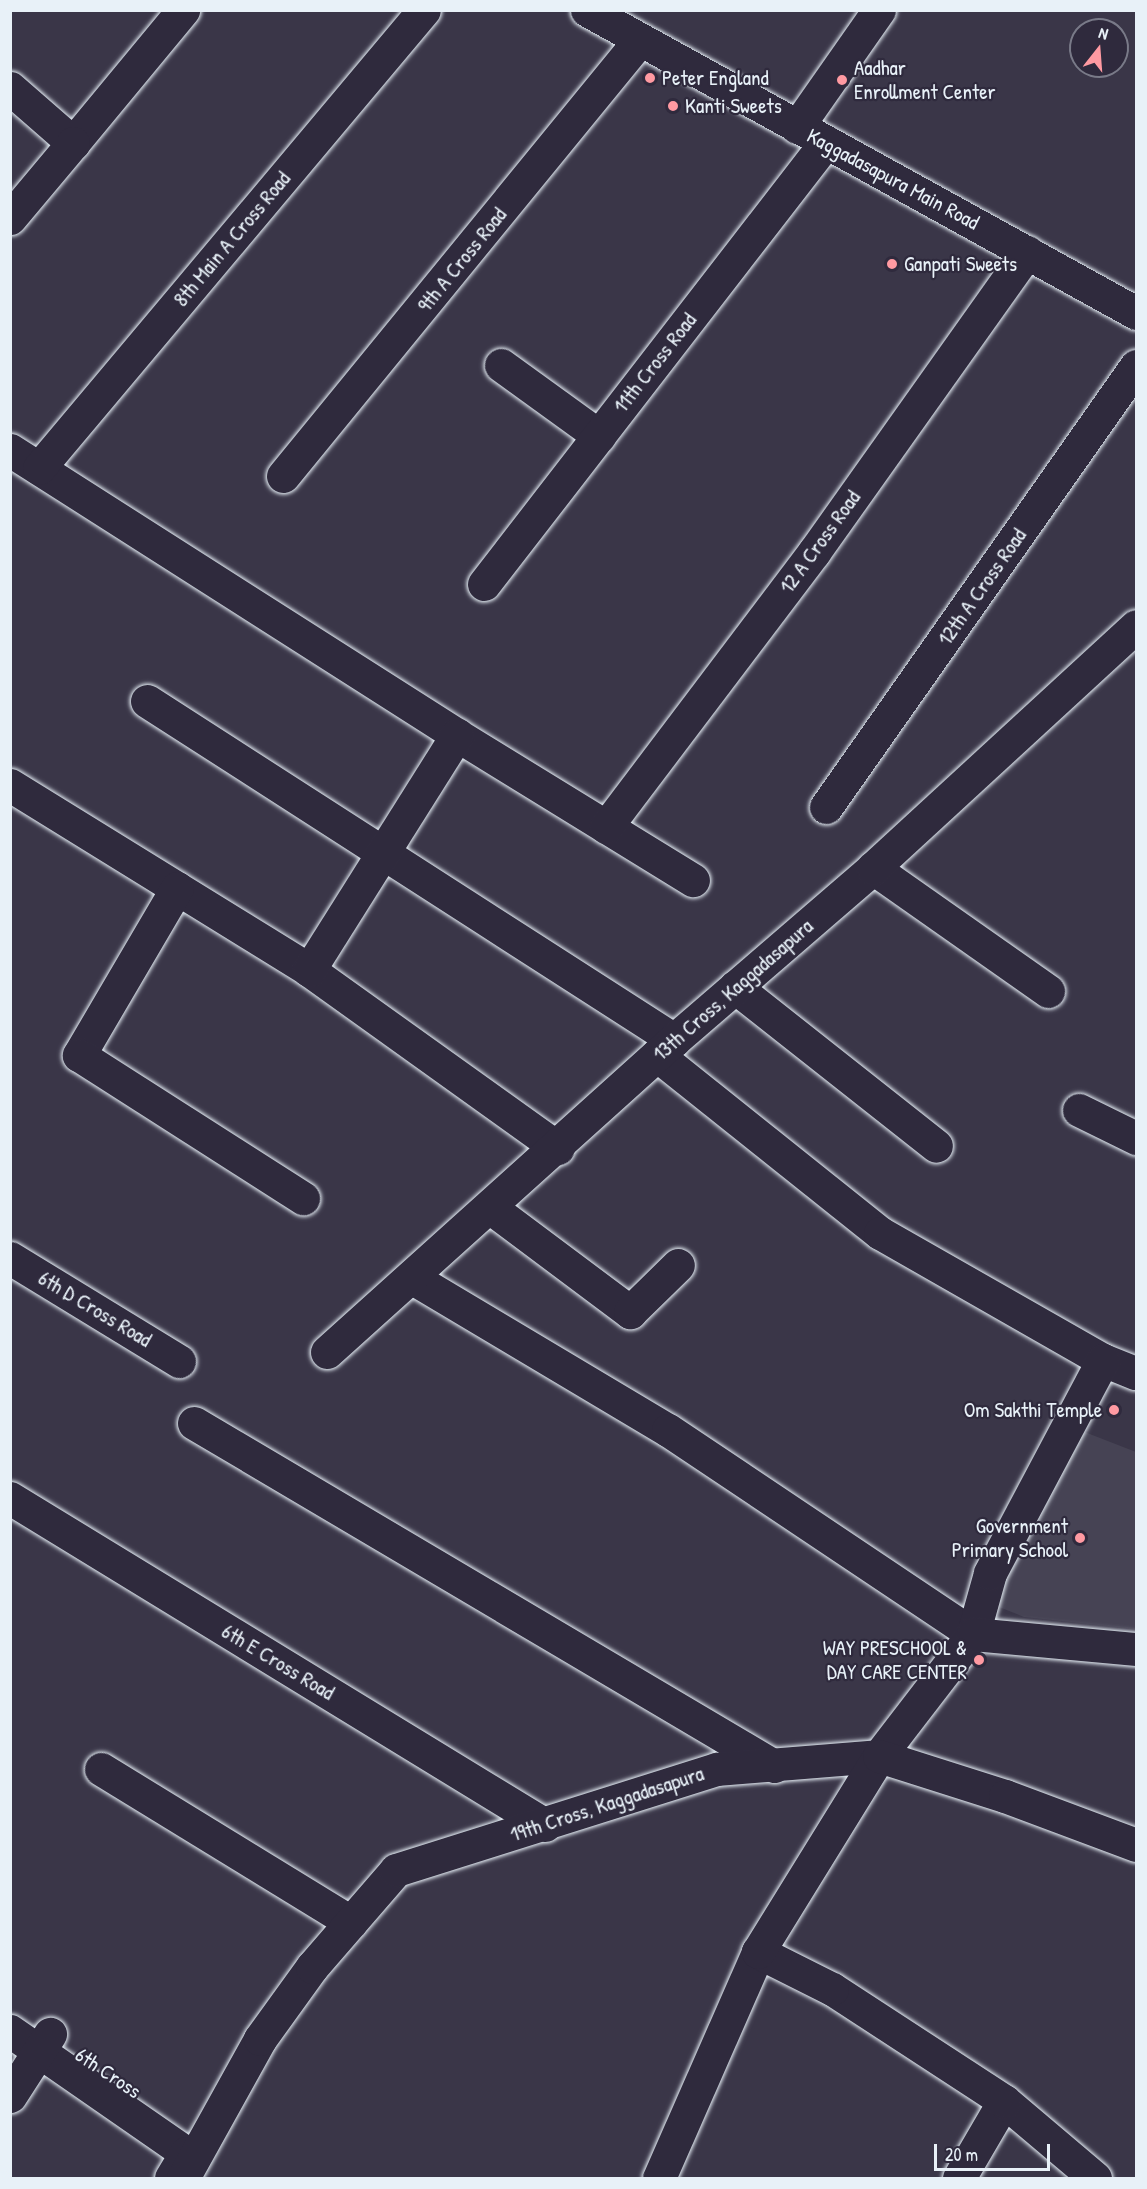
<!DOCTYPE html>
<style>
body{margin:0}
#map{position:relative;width:1147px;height:2189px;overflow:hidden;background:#3a3648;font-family:"Patrick Hand",sans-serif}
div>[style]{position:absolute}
.built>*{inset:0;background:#464354}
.roads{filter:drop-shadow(0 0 2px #e8f1f8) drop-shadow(0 0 2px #e8f1f8)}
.minor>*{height:33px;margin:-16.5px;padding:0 16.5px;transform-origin:16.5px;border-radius:16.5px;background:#2f2a3d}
.major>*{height:33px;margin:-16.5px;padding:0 16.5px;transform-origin:16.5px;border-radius:16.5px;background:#2f2a3d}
.dots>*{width:16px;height:16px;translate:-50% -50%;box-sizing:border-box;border:3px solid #2f2a3d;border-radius:50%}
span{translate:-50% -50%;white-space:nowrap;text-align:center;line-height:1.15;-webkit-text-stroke:4.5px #2f2a3d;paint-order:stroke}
.poi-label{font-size:21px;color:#e8f1f8}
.left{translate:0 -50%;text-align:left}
.right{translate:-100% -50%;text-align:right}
.street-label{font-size:21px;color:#e8f1f8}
.frame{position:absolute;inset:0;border:12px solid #e8f1f8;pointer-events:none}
.north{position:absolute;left:1069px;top:18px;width:60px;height:60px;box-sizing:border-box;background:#2f2a3d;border:2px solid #797a88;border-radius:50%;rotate:17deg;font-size:16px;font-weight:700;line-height:24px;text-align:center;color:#e8f1f8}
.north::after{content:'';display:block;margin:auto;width:21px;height:27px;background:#ff9aa2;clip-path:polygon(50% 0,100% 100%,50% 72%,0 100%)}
.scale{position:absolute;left:934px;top:2144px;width:116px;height:27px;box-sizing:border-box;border:3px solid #e8f1f8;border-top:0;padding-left:8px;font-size:18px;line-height:21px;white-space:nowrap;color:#e8f1f8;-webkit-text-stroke:4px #2f2a3d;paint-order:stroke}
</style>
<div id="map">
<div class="built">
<i style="clip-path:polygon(1082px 1431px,1136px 1452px,1136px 1629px,1024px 1617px,994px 1605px,1053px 1470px)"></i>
</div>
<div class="roads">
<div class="minor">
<i style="left:10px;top:88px;width:84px;rotate:41.1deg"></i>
<i style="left:73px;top:143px;width:173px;rotate:-50.4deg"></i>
<i style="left:797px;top:127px;width:143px;rotate:-55deg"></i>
<i style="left:10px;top:218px;width:98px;rotate:-50deg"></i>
<i style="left:501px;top:365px;width:121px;rotate:35.9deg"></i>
<i style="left:10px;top:450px;width:530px;rotate:32.52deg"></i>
<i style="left:457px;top:735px;width:277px;rotate:31.6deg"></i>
<i style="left:39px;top:468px;width:598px;rotate:-49.95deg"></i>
<i style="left:283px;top:476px;width:561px;rotate:-50.72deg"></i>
<i style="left:484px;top:584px;width:559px;rotate:-52.27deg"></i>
<i style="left:147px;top:701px;width:627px;rotate:32.75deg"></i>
<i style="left:10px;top:785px;width:352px;rotate:31.7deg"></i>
<i style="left:309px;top:970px;width:306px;rotate:35.6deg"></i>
<i style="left:826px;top:807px;width:539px;rotate:-54.89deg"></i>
<i style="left:606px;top:827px;width:345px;rotate:-52.9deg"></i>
<i style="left:814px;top:552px;width:368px;rotate:-54.6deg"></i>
<i style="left:873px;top:868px;width:214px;rotate:35.1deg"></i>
<i style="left:177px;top:888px;width:194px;rotate:120.4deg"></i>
<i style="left:79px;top:1055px;width:266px;rotate:32.6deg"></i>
<i style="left:309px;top:970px;width:278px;rotate:-57.8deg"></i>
<i style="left:735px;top:987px;width:256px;rotate:38.3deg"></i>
<i style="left:657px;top:1055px;width:285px;rotate:38.6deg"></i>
<i style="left:880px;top:1233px;width:257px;rotate:29.7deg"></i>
<i style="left:1103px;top:1360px;width:35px;rotate:22deg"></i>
<i style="left:1079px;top:1110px;width:64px;rotate:26.2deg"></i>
<i style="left:491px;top:1208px;width:174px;rotate:36.8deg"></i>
<i style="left:630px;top:1312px;width:67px;rotate:-44.4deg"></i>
<i style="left:10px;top:1258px;width:198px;rotate:31.4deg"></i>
<i style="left:411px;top:1277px;width:299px;rotate:30.8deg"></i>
<i style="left:668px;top:1430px;width:367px;rotate:33.8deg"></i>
<i style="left:973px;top:1634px;width:63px;rotate:-74.4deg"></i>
<i style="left:990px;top:1573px;width:241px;rotate:-62.1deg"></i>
<i style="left:327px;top:1352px;width:467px;rotate:-42deg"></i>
<i style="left:674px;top:1040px;width:263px;rotate:-40.8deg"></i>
<i style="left:873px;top:868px;width:357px;rotate:-42.6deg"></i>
<i style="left:194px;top:1423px;width:674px;rotate:30.6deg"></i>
<i style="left:10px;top:1498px;width:627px;rotate:31.43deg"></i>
<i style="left:101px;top:1769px;width:293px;rotate:31.5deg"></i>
<i style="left:10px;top:2031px;width:214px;rotate:34.7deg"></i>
<i style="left:186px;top:2153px;width:29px;rotate:121deg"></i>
<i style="left:10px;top:2096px;width:74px;rotate:-57.2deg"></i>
<i style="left:183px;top:2178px;width:159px;rotate:-61deg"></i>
<i style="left:260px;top:2039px;width:89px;rotate:-54.2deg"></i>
<i style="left:312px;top:1967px;width:128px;rotate:-49.1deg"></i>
<i style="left:396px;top:1870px;width:337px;rotate:-17.5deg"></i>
<i style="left:717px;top:1769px;width:163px;rotate:-4.6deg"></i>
<i style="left:879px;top:1756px;width:154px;rotate:-52.4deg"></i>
<i style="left:973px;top:1634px;width:164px;rotate:5.3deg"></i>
<i style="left:659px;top:2178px;width:247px;rotate:-66.3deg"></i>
<i style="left:959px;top:2178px;width:89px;rotate:-59.7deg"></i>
<i style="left:1095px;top:2178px;width:119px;rotate:-139.8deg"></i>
<i style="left:1004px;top:2101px;width:205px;rotate:-146.9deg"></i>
<i style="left:832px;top:1989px;width:83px;rotate:-153.4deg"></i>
<i style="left:758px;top:1952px;width:230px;rotate:-58.3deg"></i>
<i style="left:879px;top:1756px;width:132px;rotate:17.6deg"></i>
<i style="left:1005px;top:1796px;width:140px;rotate:20.5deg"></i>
</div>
<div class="major">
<i style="left:587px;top:10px;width:627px;rotate:28.89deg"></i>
</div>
</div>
<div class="dots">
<i style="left:650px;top:78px;background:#ff9aa2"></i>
<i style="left:842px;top:80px;background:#ff9aa2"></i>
<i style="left:673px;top:106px;background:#ff9aa2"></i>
<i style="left:892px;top:264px;background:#ff9aa2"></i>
<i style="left:1114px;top:1410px;background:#ff9aa2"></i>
<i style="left:1080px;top:1538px;background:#ff9aa2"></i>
<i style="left:979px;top:1660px;background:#ff9aa2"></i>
</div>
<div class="poi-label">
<span class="left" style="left:854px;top:80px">Aadhar<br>Enrollment Center</span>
<span class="left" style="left:662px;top:78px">Peter England</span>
<span class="left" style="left:685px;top:106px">Kanti Sweets</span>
<span class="left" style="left:904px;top:264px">Ganpati Sweets</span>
<span class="right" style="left:1102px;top:1410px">Om Sakthi Temple</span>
<span class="right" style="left:1068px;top:1538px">Government<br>Primary School</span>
<span class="right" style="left:967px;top:1660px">WAY PRESCHOOL &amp;<br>DAY CARE CENTER</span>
</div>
<div class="street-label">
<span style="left:893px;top:179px;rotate:28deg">Kaggadasapura Main Road</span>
<span style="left:232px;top:239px;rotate:-50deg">8th Main A Cross Road</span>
<span style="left:462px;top:260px;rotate:-51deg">9th A Cross Road</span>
<span style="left:655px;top:363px;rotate:-52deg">11th Cross Road</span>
<span style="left:820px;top:542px;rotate:-54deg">12 A Cross Road</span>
<span style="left:982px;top:587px;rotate:-55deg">12th A Cross Road</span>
<span style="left:733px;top:990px;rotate:-41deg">13th Cross, Kaggadasapura</span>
<span style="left:95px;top:1309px;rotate:31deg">6th D Cross Road</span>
<span style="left:278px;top:1662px;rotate:31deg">6th E Cross Road</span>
<span style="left:607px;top:1804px;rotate:-18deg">19th Cross, Kaggadasapura</span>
<span style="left:108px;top:2073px;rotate:34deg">6th Cross</span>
</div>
<div class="frame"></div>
<div class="north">N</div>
<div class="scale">20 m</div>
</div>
